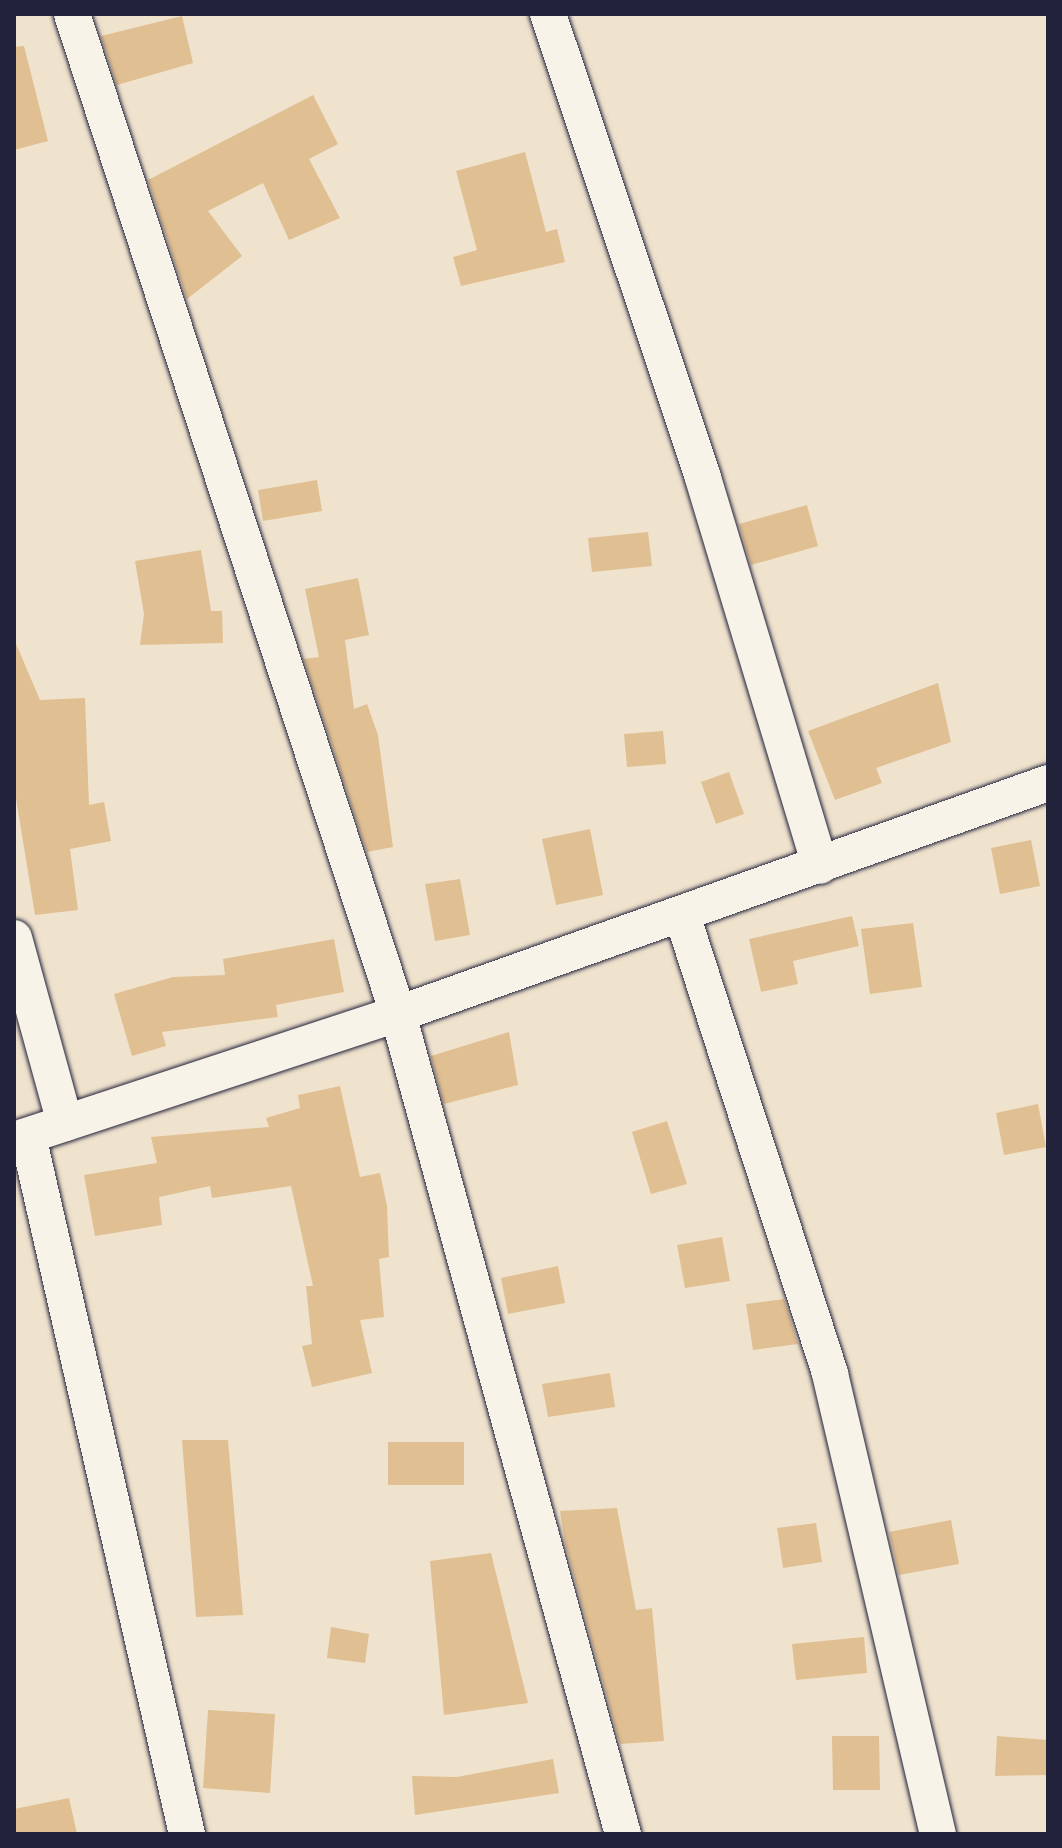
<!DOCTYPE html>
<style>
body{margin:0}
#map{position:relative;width:1062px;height:1848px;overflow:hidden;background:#f0e3ce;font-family:"Shantell Sans",sans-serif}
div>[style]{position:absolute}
.building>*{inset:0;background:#e0bf92}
.roads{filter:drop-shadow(0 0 2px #22223b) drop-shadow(0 0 2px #22223b)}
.minor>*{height:36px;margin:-18px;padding:0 18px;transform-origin:18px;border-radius:18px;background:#f7f3e8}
span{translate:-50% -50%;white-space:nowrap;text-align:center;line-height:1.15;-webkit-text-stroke:6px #f7f3e8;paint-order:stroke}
.frame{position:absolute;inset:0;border:16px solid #22223b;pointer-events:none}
</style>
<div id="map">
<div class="building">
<i style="clip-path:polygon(182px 16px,193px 63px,117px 85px,101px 36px)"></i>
<i style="clip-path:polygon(24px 46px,48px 141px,14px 150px,14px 47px)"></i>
<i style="clip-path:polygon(313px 95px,338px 144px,309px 159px,340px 218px,289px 240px,263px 183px,208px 211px,242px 256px,187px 299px,148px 180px)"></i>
<i style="clip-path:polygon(525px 152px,546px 232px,557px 229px,565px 262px,461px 286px,453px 257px,477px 250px,456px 171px)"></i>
<i style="clip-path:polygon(317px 480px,322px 511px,263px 521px,258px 490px)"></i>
<i style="clip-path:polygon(807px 505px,818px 546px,751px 565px,739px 524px)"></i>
<i style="clip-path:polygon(648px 532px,652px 566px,592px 572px,588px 538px)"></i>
<i style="clip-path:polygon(201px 550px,211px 611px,222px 611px,223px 643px,140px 645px,144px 614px,135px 561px)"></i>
<i style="clip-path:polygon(358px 578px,369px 635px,345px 640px,354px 709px,367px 704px,378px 735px,393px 847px,367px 852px,304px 659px,319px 657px,305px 589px)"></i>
<i style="clip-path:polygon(14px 639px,40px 700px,85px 698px,89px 805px,104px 802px,111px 841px,70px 849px,78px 910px,35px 915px,14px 786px)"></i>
<i style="clip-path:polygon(938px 683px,951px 742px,876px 768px,882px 783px,835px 800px,808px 731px)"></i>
<i style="clip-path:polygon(663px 731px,666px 764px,627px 767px,624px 734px)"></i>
<i style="clip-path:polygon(729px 772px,744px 814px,716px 824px,701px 782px)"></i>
<i style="clip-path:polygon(590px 829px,603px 895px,556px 905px,542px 839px)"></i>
<i style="clip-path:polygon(1031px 840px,1040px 886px,1000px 894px,991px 848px)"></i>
<i style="clip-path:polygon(460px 879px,470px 935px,435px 941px,425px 884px)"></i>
<i style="clip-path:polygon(852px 916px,859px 946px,793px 961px,798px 984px,761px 992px,749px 939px)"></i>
<i style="clip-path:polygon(913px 923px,922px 987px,870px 994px,861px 929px)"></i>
<i style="clip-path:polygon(334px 939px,344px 992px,276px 1005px,278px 1017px,162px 1032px,166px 1046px,132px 1056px,114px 994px,173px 977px,225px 975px,223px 959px)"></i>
<i style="clip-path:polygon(509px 1032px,518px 1085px,444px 1104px,431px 1056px)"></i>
<i style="clip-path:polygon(340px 1086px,360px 1177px,380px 1173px,387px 1206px,389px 1257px,379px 1259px,384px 1317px,360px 1320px,372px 1373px,312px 1387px,302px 1346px,312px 1344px,306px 1286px,313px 1286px,291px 1186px,212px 1198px,210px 1186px,159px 1197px,162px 1225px,95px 1236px,84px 1175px,157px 1163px,151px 1137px,269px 1127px,266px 1118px,300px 1108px,298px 1095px)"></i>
<i style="clip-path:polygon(1038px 1104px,1046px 1147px,1004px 1155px,996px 1113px)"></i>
<i style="clip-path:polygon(667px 1121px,687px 1184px,651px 1194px,632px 1132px)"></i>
<i style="clip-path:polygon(722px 1237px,730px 1281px,685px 1288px,677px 1245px)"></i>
<i style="clip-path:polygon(558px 1266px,565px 1303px,508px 1314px,501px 1278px)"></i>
<i style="clip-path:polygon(784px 1299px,798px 1344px,753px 1350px,746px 1304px)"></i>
<i style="clip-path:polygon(610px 1373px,615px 1407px,548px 1417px,542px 1384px)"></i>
<i style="clip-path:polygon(182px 1440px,228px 1440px,243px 1615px,196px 1617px)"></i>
<i style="clip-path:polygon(388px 1442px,464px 1442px,464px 1485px,388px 1485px)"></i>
<i style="clip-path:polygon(617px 1508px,636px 1610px,652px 1608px,664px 1741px,620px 1744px,565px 1543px,560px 1511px)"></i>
<i style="clip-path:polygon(951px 1520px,959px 1564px,899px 1575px,889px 1532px)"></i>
<i style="clip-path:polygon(816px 1523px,822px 1562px,783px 1568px,777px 1528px)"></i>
<i style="clip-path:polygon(491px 1553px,528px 1703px,444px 1715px,430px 1561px)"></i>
<i style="clip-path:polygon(331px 1627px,369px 1634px,365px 1663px,327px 1658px)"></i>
<i style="clip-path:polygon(864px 1637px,867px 1673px,796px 1680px,792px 1644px)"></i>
<i style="clip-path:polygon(208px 1710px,275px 1714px,270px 1793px,203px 1788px)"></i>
<i style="clip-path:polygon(832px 1736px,879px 1736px,880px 1790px,833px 1790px)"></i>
<i style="clip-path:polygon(997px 1736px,1048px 1740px,1048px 1775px,995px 1776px)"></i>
<i style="clip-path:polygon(553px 1759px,559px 1793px,415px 1815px,412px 1776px,457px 1777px)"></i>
<i style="clip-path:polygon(69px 1798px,77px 1834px,14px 1834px,14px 1809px)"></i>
</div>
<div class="roads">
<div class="minor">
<i style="left:72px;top:14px;width:1052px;rotate:71.94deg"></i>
<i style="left:398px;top:1014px;width:850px;rotate:74.66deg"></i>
<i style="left:548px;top:14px;width:489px;rotate:71.5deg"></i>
<i style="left:703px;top:478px;width:405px;rotate:73.2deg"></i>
<i style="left:682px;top:915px;width:482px;rotate:72.1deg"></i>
<i style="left:830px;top:1374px;width:473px;rotate:76.8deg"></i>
<i style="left:14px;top:938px;width:192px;rotate:74.6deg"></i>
<i style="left:28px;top:1136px;width:716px;rotate:77.17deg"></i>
<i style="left:14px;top:1140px;width:404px;rotate:-18.2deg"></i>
<i style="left:398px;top:1014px;width:690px;rotate:-19.56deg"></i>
</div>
</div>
<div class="frame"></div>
</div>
